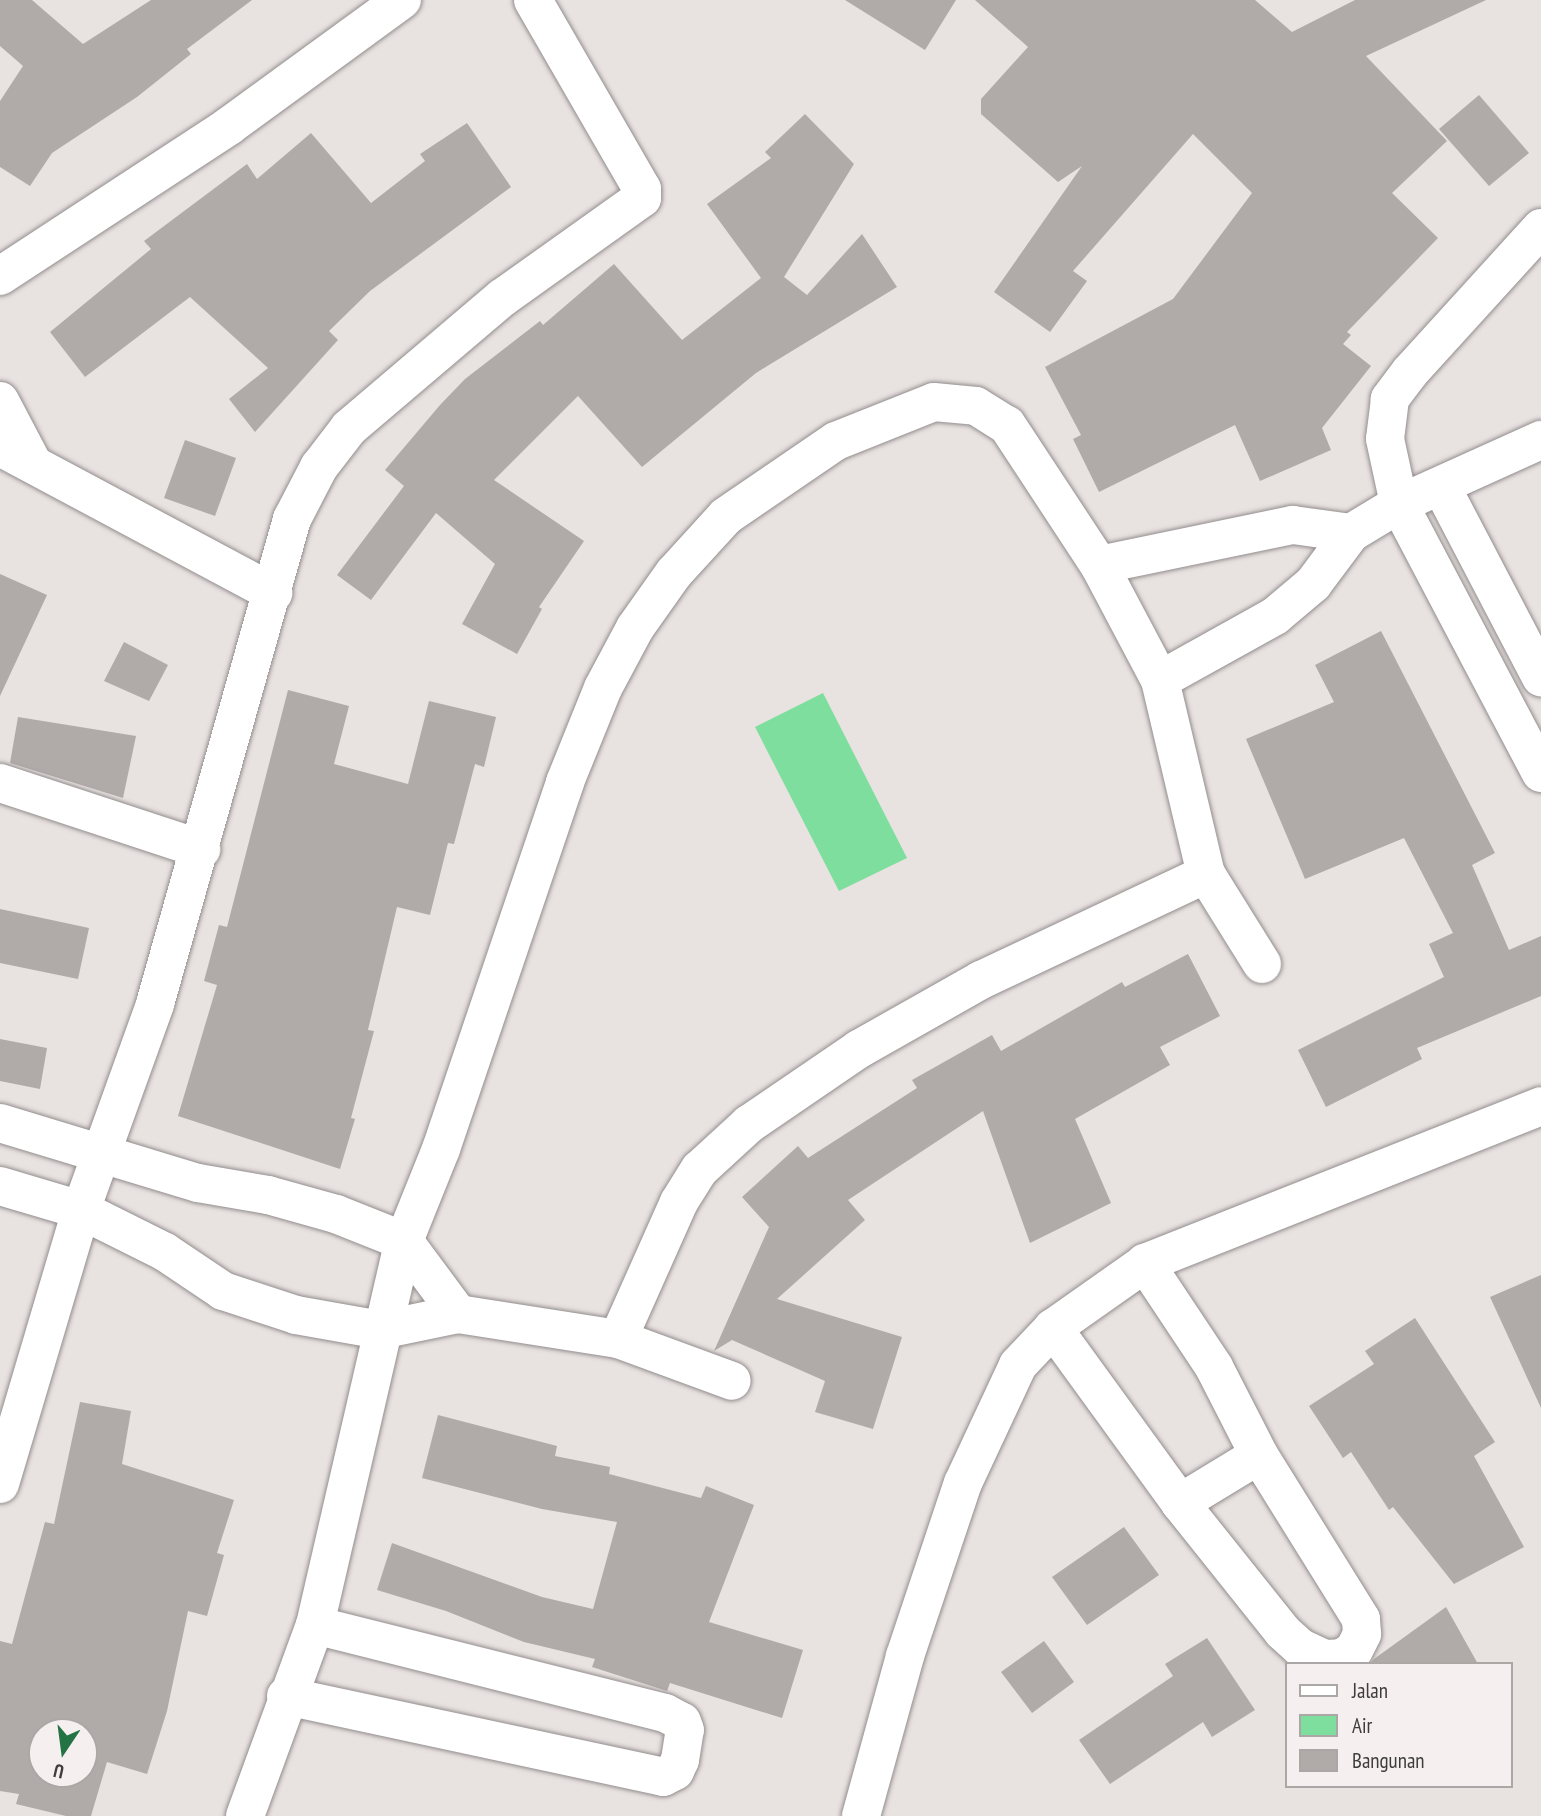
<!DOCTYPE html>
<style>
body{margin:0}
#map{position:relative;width:1541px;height:1816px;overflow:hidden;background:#e8e2e1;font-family:"PT Sans Narrow",sans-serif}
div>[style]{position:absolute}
.water>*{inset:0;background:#7ede9d}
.building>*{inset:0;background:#b0aaa9}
.roads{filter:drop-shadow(0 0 2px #938d8d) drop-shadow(0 0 2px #938d8d)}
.minor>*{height:38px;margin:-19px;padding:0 19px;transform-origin:19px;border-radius:19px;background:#fff}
span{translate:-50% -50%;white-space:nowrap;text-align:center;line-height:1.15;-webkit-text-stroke:5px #f5efef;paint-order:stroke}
.legend{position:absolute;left:1285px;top:1662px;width:228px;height:126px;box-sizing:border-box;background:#f5efef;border:2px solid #aca7a7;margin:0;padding:9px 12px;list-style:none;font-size:21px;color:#3e3c3c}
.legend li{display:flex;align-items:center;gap:14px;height:35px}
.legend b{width:35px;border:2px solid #aca7a7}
.north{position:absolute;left:28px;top:1718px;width:70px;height:70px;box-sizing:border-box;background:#f5efef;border:2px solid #aca7a7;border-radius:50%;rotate:193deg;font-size:19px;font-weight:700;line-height:28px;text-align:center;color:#3e3c3c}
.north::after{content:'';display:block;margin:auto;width:24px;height:32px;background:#247344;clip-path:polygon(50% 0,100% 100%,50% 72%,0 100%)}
</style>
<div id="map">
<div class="water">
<i style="clip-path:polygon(823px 693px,907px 858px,839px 891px,755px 727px)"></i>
</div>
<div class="building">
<i style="clip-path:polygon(0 0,32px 0,83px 44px,151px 0,252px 0,187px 49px,191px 54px,137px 97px,52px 153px,30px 186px,0 167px,0 101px,23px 66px,0 46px)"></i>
<i style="clip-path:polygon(845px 0,956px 0,925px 50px)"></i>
<i style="clip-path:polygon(975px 0,1255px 0,1292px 32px,1355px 0,1486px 0,1366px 56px,1447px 141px,1392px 193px,1438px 238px,1347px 332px,1351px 335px,1343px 344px,1371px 366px,1322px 428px,1331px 450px,1260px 481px,1235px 425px,1099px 492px,1073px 439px,1081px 435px,1045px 367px,1173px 299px,1252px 193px,1193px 134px,1073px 271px,1087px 281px,1050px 332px,994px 292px,1082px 166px,1058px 182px,981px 114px,981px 99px,1028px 47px)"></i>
<i style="clip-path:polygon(1479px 95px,1529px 153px,1489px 186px,1439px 129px)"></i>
<i style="clip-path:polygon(805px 114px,854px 164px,784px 277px,807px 295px,862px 234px,897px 287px,756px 373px,642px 467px,578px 396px,494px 480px,584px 541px,539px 607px,542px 609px,517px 654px,462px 624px,495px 564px,436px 513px,371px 600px,337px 575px,404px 486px,385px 470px,440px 405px,465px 379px,540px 321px,543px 325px,614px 264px,682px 340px,761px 278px,707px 204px,771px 158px,765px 152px)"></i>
<i style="clip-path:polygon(467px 123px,511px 187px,370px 291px,329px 331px,338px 340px,255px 432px,229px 399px,268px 368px,190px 297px,85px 377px,50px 332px,151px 249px,144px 241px,247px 164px,257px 179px,311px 133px,371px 203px,425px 161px,420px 154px)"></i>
<i style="clip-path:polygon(185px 440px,236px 458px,215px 516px,164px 498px)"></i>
<i style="clip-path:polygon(0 574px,47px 595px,0 696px)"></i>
<i style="clip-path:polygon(1381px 631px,1495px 853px,1472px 865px,1509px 950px,1541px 936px,1541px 996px,1417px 1048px,1422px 1059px,1326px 1107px,1298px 1050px,1444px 977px,1429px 944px,1453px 933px,1404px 838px,1305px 879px,1246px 739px,1334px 702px,1315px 665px)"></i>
<i style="clip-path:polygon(124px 642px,168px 665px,149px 701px,104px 681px)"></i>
<i style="clip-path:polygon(288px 690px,349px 706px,334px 764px,408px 784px,429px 701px,496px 717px,484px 767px,475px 764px,454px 844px,448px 843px,430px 915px,397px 907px,368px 1030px,374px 1031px,351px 1118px,355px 1119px,340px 1169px,178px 1116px,217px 985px,204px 981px,219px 925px,227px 927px)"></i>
<i style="clip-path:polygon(18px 717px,136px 736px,123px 798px,10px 763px)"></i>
<i style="clip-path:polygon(0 909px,89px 928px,78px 979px,0 963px)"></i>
<i style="clip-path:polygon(1188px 954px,1220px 1016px,1160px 1047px,1170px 1065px,1075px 1119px,1111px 1203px,1030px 1243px,983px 1111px,848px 1200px,865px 1220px,777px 1299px,902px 1337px,873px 1429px,815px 1412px,825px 1381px,732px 1340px,714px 1351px,769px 1227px,742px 1197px,798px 1146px,808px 1158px,917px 1088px,912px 1080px,992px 1035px,1001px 1051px,1122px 982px,1125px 987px)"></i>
<i style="clip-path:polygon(0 1039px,47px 1048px,40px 1089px,0 1081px)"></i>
<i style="clip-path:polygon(1541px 1275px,1541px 1408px,1490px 1297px)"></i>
<i style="clip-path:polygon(1415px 1318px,1495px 1442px,1474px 1456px,1524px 1547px,1454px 1584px,1393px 1507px,1389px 1510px,1351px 1452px,1343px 1458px,1309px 1406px,1374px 1364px,1365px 1351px)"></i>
<i style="clip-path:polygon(evenodd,80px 1402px,131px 1411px,122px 1464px,234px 1500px,217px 1553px,224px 1555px,207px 1616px,188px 1611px,167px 1711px,147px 1774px,107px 1762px,91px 1816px,66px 1816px,16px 1804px,19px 1794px,0 1791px,0 1641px,12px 1644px,45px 1522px,54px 1524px,80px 1402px,42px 1732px,84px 1732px,84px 1774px,42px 1774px,42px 1732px)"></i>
<i style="clip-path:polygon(438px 1415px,557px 1446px,555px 1456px,610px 1467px,609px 1474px,701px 1498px,706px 1486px,754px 1505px,709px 1622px,803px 1650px,782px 1718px,670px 1683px,667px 1691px,592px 1667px,595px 1659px,524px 1642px,446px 1611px,377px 1590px,392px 1543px,542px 1597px,593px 1609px,617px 1522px,542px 1509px,422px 1478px)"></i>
<i style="clip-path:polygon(1124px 1527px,1159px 1575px,1087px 1625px,1052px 1577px)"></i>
<i style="clip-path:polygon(1446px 1607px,1478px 1664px,1370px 1664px,1374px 1659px)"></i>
<i style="clip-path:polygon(1207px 1638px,1255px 1710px,1212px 1737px,1203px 1722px,1110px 1784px,1079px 1740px,1173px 1676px,1165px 1664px)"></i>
<i style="clip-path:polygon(1044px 1641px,1074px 1682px,1032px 1713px,1001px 1672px)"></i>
</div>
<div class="roads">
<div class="minor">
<i style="left:1541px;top:228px;width:195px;rotate:132.3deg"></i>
<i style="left:1410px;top:372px;width:34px;rotate:127deg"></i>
<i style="left:1390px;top:399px;width:40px;rotate:97.1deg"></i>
<i style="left:1385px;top:439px;width:66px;rotate:77.8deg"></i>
<i style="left:1399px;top:504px;width:304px;rotate:62.2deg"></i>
<i style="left:0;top:276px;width:274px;rotate:-33.2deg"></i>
<i style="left:229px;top:126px;width:214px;rotate:-36.1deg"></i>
<i style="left:0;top:401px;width:69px;rotate:62.3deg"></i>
<i style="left:0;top:447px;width:310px;rotate:28.1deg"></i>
<i style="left:1441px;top:486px;width:216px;rotate:62.4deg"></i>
<i style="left:1099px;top:565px;width:198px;rotate:-11.7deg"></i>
<i style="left:1293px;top:525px;width:59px;rotate:7.9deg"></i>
<i style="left:1160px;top:680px;width:132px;rotate:-29.1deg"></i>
<i style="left:1275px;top:616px;width:50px;rotate:-40.1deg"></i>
<i style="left:1313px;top:584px;width:64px;rotate:-53.3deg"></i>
<i style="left:1351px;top:533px;width:56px;rotate:-31.1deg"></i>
<i style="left:1399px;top:504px;width:156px;rotate:-24.3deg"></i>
<i style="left:0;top:783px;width:212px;rotate:18.2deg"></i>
<i style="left:0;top:1123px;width:207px;rotate:16.9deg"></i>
<i style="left:198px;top:1183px;width:71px;rotate:9.7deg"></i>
<i style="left:268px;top:1195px;width:71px;rotate:15.6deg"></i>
<i style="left:336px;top:1214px;width:73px;rotate:21.7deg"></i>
<i style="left:404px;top:1241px;width:91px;rotate:53.5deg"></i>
<i style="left:0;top:1186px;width:84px;rotate:16.5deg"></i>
<i style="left:81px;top:1210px;width:94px;rotate:26.6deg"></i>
<i style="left:165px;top:1252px;width:70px;rotate:33.9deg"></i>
<i style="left:223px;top:1291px;width:77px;rotate:18.2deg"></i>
<i style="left:296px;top:1315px;width:86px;rotate:10deg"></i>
<i style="left:381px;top:1330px;width:79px;rotate:-11.7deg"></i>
<i style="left:458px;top:1314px;width:162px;rotate:8.9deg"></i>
<i style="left:618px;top:1339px;width:121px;rotate:20.2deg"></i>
<i style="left:1053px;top:1328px;width:216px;rotate:54deg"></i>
<i style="left:1180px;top:1503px;width:165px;rotate:51.4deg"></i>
<i style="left:1283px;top:1632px;width:24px;rotate:42deg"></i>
<i style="left:1301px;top:1648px;width:26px;rotate:25deg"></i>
<i style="left:1325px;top:1659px;width:17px;rotate:-3deg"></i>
<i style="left:1342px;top:1658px;width:14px;rotate:-34deg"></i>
<i style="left:1354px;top:1650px;width:18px;rotate:-63deg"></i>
<i style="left:1362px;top:1634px;width:15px;rotate:-94deg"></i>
<i style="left:1361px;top:1619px;width:193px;rotate:-121.9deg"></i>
<i style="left:1259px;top:1455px;width:99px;rotate:-117.1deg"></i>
<i style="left:1214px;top:1367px;width:125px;rotate:-123.6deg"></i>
<i style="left:618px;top:1339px;width:150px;rotate:-66deg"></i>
<i style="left:679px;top:1202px;width:39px;rotate:-58deg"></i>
<i style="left:700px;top:1169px;width:67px;rotate:-42.6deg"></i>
<i style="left:749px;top:1124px;width:133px;rotate:-34.3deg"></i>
<i style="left:859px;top:1049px;width:140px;rotate:-29.5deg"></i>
<i style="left:981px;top:980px;width:249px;rotate:-25.2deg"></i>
<i style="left:0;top:1484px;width:286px;rotate:-73.5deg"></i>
<i style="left:81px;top:1210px;width:219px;rotate:-70.2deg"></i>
<i style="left:155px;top:1004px;width:504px;rotate:-74.23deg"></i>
<i style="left:292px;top:519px;width:59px;rotate:-62.6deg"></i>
<i style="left:319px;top:467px;width:49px;rotate:-52.4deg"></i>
<i style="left:349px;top:428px;width:201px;rotate:-40.4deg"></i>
<i style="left:502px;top:298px;width:172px;rotate:-35.5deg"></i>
<i style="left:642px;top:198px;width:9px;rotate:-90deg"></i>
<i style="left:642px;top:189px;width:218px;rotate:-120deg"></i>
<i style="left:1180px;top:1503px;width:92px;rotate:-31.3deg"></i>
<i style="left:286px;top:1696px;width:386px;rotate:12.1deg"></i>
<i style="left:663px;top:1777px;width:13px;rotate:-27deg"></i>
<i style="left:675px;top:1771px;width:12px;rotate:-66deg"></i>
<i style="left:680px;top:1760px;width:30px;rotate:-81deg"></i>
<i style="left:685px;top:1730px;width:9px;rotate:-111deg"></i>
<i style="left:682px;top:1722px;width:19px;rotate:-152deg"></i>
<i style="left:665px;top:1713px;width:361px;rotate:-165.9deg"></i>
<i style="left:245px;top:1816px;width:203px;rotate:-69.9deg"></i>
<i style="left:315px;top:1625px;width:394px;rotate:-77deg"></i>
<i style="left:404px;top:1241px;width:99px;rotate:-68.1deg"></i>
<i style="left:441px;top:1149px;width:387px;rotate:-71.3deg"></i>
<i style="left:565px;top:782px;width:101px;rotate:-68deg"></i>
<i style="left:603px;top:688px;width:68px;rotate:-61.9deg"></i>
<i style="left:635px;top:628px;width:67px;rotate:-54.7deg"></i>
<i style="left:674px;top:573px;width:77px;rotate:-47.6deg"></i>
<i style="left:726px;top:516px;width:133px;rotate:-34.3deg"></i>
<i style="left:836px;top:441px;width:105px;rotate:-21.7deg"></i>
<i style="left:934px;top:402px;width:42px;rotate:5.4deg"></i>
<i style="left:976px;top:406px;width:36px;rotate:32deg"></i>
<i style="left:1007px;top:425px;width:168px;rotate:56.7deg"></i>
<i style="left:1099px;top:565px;width:130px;rotate:62.1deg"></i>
<i style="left:1160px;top:680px;width:199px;rotate:76.7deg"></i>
<i style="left:1206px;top:874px;width:106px;rotate:58.1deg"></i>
<i style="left:861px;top:1816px;width:166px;rotate:-74.6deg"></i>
<i style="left:905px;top:1656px;width:182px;rotate:-71.5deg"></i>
<i style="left:963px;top:1483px;width:130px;rotate:-65deg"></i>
<i style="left:1018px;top:1365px;width:51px;rotate:-46.6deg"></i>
<i style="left:1053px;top:1328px;width:113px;rotate:-35.2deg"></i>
<i style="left:1145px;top:1263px;width:426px;rotate:-21.6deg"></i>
</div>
</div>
<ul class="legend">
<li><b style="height:9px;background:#fff"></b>Jalan</li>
<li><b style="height:19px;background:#7ede9d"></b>Air</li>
<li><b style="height:19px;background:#b0aaa9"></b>Bangunan</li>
</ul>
<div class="north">U</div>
</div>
